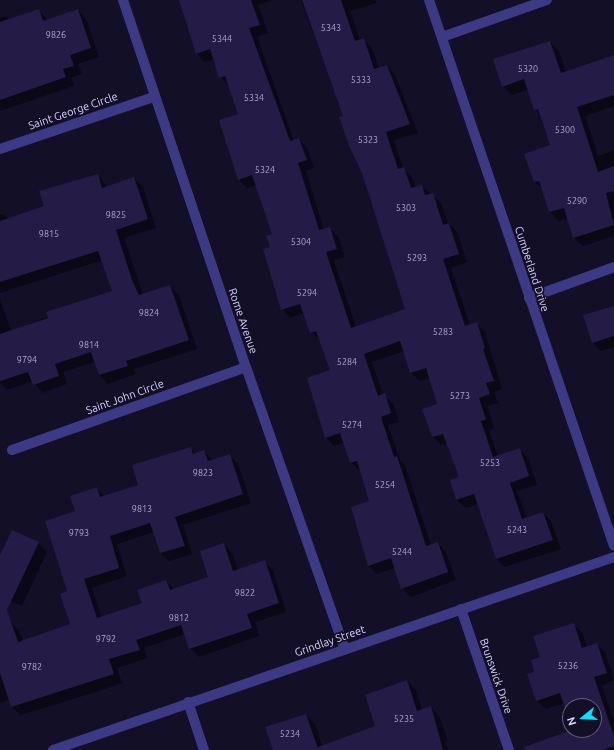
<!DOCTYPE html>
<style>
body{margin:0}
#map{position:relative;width:614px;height:750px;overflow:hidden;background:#130f26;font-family:Ubuntu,sans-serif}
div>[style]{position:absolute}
.shadow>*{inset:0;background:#0007}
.building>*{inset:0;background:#241b47}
.street>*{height:10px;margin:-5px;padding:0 5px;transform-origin:5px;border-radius:5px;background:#3d3a85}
span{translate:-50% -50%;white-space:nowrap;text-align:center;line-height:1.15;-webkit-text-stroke:3.5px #130f26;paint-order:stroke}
.number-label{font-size:9px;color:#aca6d1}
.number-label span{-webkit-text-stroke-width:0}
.street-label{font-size:11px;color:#d9d4ff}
.north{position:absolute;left:562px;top:698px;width:40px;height:40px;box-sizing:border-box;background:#130f26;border:1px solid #625e7d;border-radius:50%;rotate:252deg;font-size:11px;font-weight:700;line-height:16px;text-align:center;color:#d9d4ff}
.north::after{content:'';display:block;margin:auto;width:14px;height:18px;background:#00e5ff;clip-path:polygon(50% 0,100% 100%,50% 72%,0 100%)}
</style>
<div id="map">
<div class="shadow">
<i style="clip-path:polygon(180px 0,272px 0,258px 5px,268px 33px,257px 37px,294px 141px,299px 139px,307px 148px,314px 168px,306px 171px,324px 230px,329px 228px,338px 236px,345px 257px,334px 260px,336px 267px,356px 327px,406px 310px,364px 176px,341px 118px,344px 117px,301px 0,375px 0,377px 3px,350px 11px,360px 40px,363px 39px,372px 48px,379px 69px,387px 66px,395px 75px,418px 133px,394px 140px,403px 168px,412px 177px,416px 188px,422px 186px,441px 203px,448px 223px,457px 232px,467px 262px,451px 268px,470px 325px,477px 323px,485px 332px,502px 389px,494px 392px,498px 403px,487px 406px,494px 428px,489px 430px,498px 457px,519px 449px,528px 458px,537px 485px,517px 491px,527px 518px,543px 513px,551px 521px,561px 549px,505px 567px,496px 559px,478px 504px,466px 508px,457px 500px,451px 481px,460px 478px,448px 443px,441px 445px,433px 437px,439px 404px,430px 378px,420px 381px,411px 373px,404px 351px,372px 362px,383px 395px,393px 403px,399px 422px,388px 425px,400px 460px,405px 465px,431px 545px,438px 543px,446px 552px,456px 580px,411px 597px,402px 588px,395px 568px,377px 574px,368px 565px,371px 502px,361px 471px,351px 463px,345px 442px,334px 446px,326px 437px,331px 371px,321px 340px,311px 332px,304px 313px,290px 318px,282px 309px,271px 248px,273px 235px,257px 185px,247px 188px,239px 180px,221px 121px,239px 114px,229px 86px,220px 77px,214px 59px,205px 62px,197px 54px)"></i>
<i style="clip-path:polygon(38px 10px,48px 20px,78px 10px,86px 19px,99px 57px,78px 64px,82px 74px,71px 78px,74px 86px,0 111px,0 18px,6px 16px,9px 20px)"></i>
<i style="clip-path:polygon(550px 42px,559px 51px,566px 72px,614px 56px,614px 106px,585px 116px,598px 156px,614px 150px,614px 236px,583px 246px,574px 238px,568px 218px,558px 221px,550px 212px,543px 190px,535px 182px,525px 154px,551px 146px,529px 89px,512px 95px,503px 86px)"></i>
<i style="clip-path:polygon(98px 175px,107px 187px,134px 178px,143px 187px,156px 228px,124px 238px,143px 295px,170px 286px,179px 295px,197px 349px,134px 369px,136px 374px,108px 384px,99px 375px,95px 362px,63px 372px,67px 384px,42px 393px,33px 381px,7px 390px,0 383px,0 299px,11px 331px,113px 292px,103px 260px,0 293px,0 215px,3px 214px,9px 219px,45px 207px)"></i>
<i style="clip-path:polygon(614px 306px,614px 347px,601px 351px,593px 343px,584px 316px)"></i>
<i style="clip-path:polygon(191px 448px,196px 454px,204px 451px,212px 460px,229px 455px,238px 464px,251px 503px,183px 525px,192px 554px,169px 561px,161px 553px,154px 532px,117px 544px,127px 576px,92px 588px,102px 618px,143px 604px,166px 581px,174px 590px,210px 578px,224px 544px,232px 553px,238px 570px,264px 561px,273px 570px,286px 612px,255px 622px,259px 636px,199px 657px,190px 648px,185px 634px,144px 648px,147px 658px,117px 668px,122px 683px,96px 692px,21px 715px,12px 707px,10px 700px,0 703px,0 626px,11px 622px,19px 631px,23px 641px,71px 625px,69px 592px,76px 512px,96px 488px,105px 497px,139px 485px)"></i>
<i style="clip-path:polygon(38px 543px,47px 552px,22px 606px,0 596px,0 556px)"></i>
<i style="clip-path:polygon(573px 624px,582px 632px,587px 647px,596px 644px,605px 652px,614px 680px,602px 686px,614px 721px,614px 750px,555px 750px,573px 730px,594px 730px,594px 706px,570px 706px,570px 721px,564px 703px,546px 709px,537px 701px,529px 675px,536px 672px,542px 658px)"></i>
<i style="clip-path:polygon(407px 681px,416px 690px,422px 710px,431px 707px,439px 716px,448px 741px,445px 742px,448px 750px,274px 750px,306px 715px,315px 724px,322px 746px,376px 727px)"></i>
</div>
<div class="building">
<i style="clip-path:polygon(179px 0,251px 0,260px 25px,249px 28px,290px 141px,299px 138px,307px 160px,298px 163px,319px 230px,330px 227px,337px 249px,326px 252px,328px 258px,351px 328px,405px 309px,362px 173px,350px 148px,339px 117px,343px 116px,302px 0,341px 0,355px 41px,364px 38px,374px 69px,387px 65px,410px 124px,386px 132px,398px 169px,404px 167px,411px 188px,422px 185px,425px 195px,433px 193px,443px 225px,449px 223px,459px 254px,443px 259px,465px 326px,477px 322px,485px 348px,483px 349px,494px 381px,486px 383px,490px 394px,479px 398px,486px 420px,481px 421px,493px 457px,520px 448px,529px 476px,510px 483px,522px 519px,543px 512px,553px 540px,496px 559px,474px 494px,456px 500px,450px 480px,459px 477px,443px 434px,432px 437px,422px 409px,437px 404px,426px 368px,410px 373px,400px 341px,364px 354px,378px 396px,385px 393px,391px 413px,381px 417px,394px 457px,397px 456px,426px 546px,438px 542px,448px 572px,401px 589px,391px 558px,368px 566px,351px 507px,369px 501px,357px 461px,350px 463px,340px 433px,325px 438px,307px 378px,330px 370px,316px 331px,310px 333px,300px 304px,281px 310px,263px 249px,270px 247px,266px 236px,272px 234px,252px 175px,238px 180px,219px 120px,238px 114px,225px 76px,219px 78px,210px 49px,196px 54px)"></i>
<i style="clip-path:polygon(39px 9px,43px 21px,78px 9px,91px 48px,70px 55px,74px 66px,63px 69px,66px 77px,0 100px,0 22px)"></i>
<i style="clip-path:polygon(550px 41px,561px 73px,614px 55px,614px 95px,577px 107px,598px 172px,614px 166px,614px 191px,606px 193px,614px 225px,573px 238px,564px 208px,549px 212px,539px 181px,534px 182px,524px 154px,550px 145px,538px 109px,534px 110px,524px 79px,502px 87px,493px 59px)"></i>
<i style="clip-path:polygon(98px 174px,102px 188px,134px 177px,148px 219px,116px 230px,132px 280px,139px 295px,170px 285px,189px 340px,126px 361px,128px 366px,99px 375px,91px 352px,55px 364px,59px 376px,33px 385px,28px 372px,0 381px,0 334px,48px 318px,46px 312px,112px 291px,98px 251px,0 282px,0 221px,44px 206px,39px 191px)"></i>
<i style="clip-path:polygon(614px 306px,614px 336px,592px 343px,583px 315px)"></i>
<i style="clip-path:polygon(191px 447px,193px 454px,204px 450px,208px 461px,230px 454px,243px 494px,175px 517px,185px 546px,160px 553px,150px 523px,110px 536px,119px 568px,84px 579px,97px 618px,142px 603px,137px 590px,166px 580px,170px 590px,208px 577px,200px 551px,224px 543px,233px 571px,265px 560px,279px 603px,247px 614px,252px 628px,189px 649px,181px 625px,136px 640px,140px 650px,109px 659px,114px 674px,11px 707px,0 673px,0 555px,12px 530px,39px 542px,7px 610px,18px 642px,70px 624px,60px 594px,67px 591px,45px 521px,75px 511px,70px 496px,97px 487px,100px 497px,138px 485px,132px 465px)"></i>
<i style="clip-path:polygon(574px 623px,582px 648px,597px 643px,607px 673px,594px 677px,614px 736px,614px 746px,603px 750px,525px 750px,524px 747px,572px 730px,594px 730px,594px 706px,570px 706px,570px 724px,560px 693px,536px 701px,527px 674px,534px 672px,531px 660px,540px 657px,533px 636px)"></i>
<i style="clip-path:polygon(407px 680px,417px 711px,431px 706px,443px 750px,273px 750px,265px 727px,306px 714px,318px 749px,318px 747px,375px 726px,365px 695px)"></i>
</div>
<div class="street">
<i style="left:123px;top:0;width:387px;rotate:71.5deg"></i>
<i style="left:246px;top:367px;width:299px;rotate:70.7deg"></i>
<i style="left:429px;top:0;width:576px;rotate:71.28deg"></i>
<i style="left:442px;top:37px;width:111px;rotate:-19.4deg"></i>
<i style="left:0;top:149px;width:163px;rotate:-18.7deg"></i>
<i style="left:529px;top:298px;width:90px;rotate:-20deg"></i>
<i style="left:12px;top:450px;width:248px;rotate:-19.5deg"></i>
<i style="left:461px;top:609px;width:149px;rotate:71.2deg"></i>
<i style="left:188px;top:702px;width:51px;rotate:71.6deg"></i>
<i style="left:53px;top:750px;width:593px;rotate:-18.98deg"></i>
</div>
<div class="number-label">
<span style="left:331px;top:28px">5343</span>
<span style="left:56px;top:35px">9826</span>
<span style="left:222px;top:39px">5344</span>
<span style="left:528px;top:69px">5320</span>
<span style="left:361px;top:80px">5333</span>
<span style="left:254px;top:98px">5334</span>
<span style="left:565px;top:130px">5300</span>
<span style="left:368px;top:140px">5323</span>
<span style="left:265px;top:170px">5324</span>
<span style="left:577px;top:201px">5290</span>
<span style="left:406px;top:208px">5303</span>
<span style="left:116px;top:215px">9825</span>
<span style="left:49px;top:234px">9815</span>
<span style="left:301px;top:242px">5304</span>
<span style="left:417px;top:258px">5293</span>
<span style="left:307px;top:293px">5294</span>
<span style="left:149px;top:313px">9824</span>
<span style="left:443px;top:332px">5283</span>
<span style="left:89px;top:345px">9814</span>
<span style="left:27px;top:360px">9794</span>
<span style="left:347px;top:362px">5284</span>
<span style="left:460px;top:396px">5273</span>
<span style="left:352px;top:425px">5274</span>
<span style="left:490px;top:463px">5253</span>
<span style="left:203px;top:473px">9823</span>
<span style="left:385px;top:485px">5254</span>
<span style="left:142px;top:509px">9813</span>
<span style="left:517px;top:530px">5243</span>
<span style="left:79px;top:533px">9793</span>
<span style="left:402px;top:552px">5244</span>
<span style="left:245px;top:593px">9822</span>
<span style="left:179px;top:618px">9812</span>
<span style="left:106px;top:639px">9792</span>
<span style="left:568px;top:666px">5236</span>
<span style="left:32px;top:667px">9782</span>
<span style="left:404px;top:719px">5235</span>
<span style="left:290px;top:734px">5234</span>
</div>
<div class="street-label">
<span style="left:73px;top:111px;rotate:-19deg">Saint George Circle</span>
<span style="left:532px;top:269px;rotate:72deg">Cumberland Drive</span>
<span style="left:243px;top:321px;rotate:71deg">Rome Avenue</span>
<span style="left:125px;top:397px;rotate:-20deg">Saint John Circle</span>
<span style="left:330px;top:641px;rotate:-19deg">Grindlay Street</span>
<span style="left:496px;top:676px;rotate:71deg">Brunswick Drive</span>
</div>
<div class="north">N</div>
</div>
